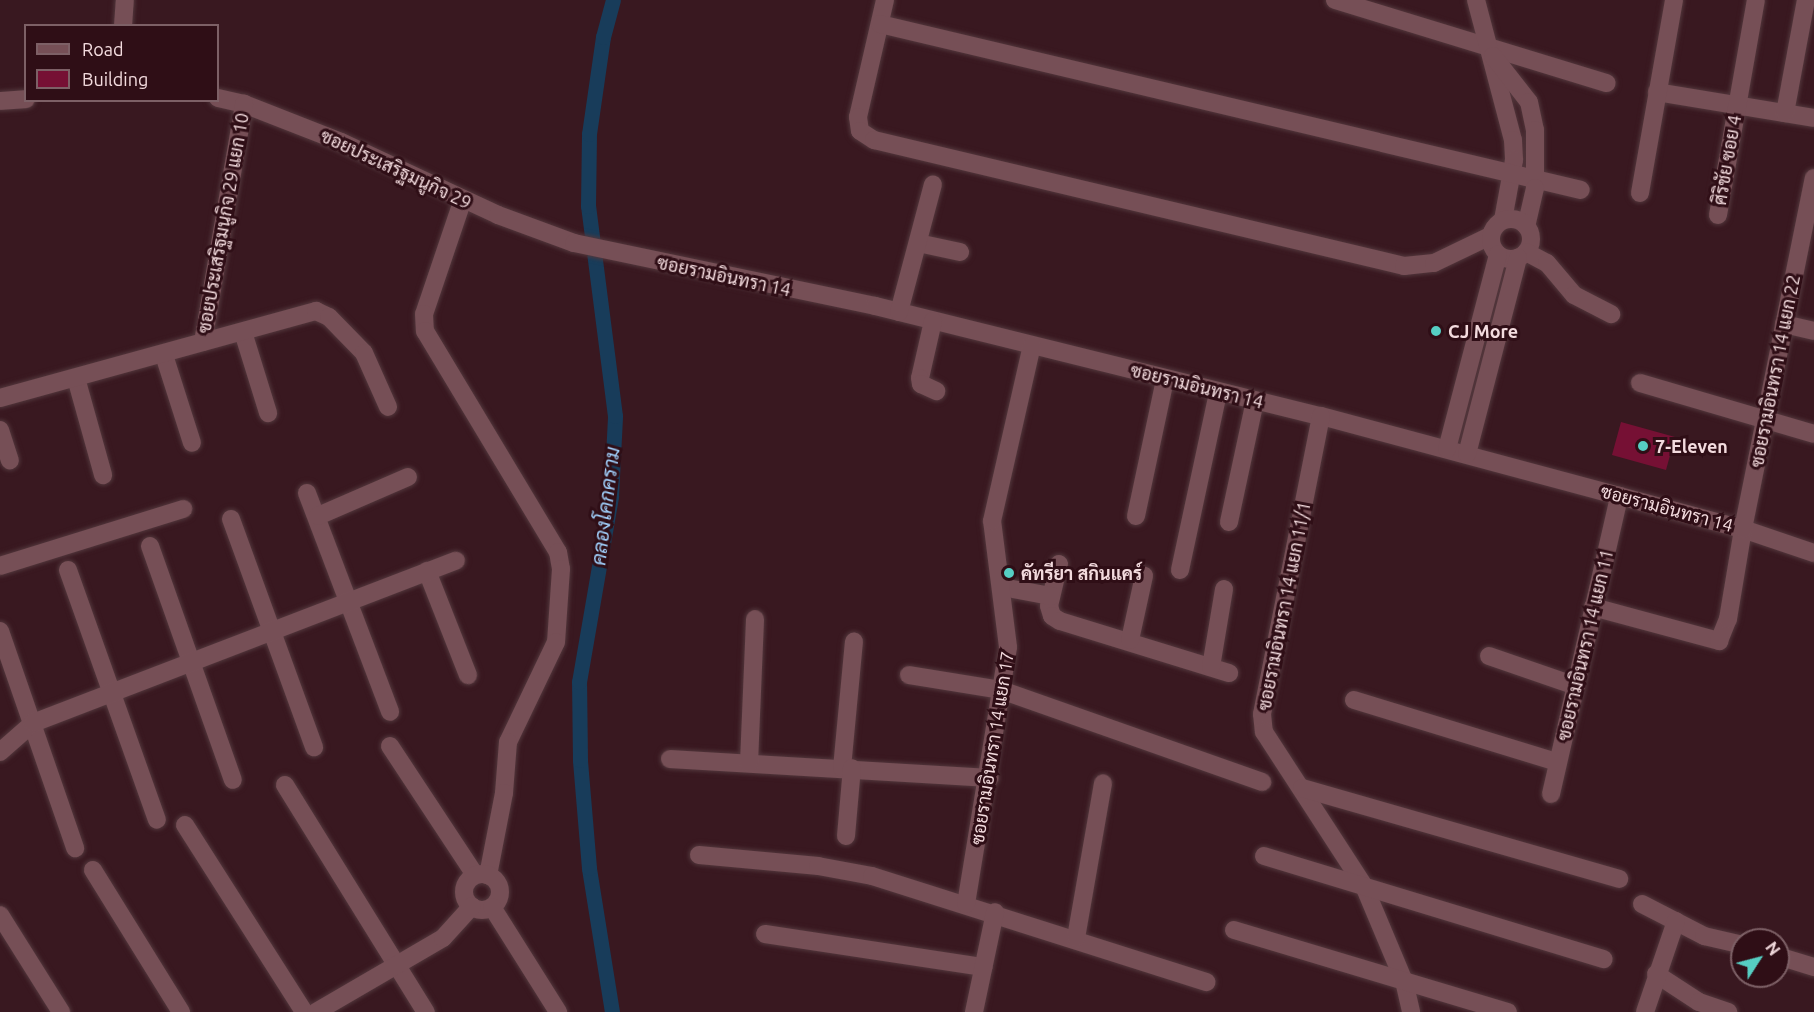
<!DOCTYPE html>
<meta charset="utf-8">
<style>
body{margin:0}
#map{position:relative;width:1814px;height:1012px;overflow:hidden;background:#391820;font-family:Ubuntu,Sarabun,sans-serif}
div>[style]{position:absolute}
.canal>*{height:15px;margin:-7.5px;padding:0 7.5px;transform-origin:7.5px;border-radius:7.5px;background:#183c5a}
.building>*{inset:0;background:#761034}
.roads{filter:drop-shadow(0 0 2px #52373c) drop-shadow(0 0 2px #52373c)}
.minor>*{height:18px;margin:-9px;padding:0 9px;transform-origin:9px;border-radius:9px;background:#764f56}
.minor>.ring{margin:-9px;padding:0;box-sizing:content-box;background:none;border:18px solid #764f56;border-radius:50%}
.dots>*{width:16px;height:16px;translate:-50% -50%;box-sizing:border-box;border:3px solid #2f0e16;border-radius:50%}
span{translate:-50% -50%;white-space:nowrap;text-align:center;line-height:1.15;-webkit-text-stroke:6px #2f0e16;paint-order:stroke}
.street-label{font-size:18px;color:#f3dbde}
.poi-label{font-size:18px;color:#f3dbde;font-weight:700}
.left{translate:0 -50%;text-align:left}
.water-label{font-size:20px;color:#a1d0fc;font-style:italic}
.legend{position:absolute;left:24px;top:24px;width:195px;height:78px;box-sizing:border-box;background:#2f0e16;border:2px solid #7d6066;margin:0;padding:8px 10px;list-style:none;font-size:18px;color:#f3dbde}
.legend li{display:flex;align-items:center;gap:12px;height:30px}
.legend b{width:30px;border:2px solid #7d6066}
.north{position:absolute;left:1730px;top:928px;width:60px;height:60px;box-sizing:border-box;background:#2f0e16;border:2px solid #7d6066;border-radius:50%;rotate:54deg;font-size:16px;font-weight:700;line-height:24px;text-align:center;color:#f3dbde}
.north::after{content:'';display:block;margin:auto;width:21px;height:27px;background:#56cec3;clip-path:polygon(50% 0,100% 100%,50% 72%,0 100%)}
</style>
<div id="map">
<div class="canal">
<i style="left:612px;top:1012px;width:146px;rotate:-99.1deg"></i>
<i style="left:589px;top:868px;width:108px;rotate:-94.8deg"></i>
<i style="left:580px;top:760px;width:78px;rotate:-90.7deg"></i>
<i style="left:579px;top:682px;width:189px;rotate:-80.2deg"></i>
<i style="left:611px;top:496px;width:80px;rotate:-87.1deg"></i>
<i style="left:615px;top:416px;width:212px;rotate:-97.3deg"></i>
<i style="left:588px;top:206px;width:72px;rotate:-89.2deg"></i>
<i style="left:589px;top:134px;width:98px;rotate:-81.8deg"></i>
<i style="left:603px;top:37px;width:38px;rotate:-75deg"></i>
</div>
<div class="building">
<i style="clip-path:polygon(1621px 422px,1675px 437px,1666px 470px,1612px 455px)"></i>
</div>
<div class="roads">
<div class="minor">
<i style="left:885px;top:0;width:120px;rotate:103deg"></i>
<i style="left:858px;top:117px;width:14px;rotate:82deg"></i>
<i style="left:860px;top:131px;width:17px;rotate:33deg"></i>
<i style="left:874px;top:140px;width:545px;rotate:13.37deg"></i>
<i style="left:1404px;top:266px;width:30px;rotate:-6deg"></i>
<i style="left:1434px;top:263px;width:62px;rotate:-25.7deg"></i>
<i style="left:1335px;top:0;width:284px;rotate:17deg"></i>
<i style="left:1476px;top:0;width:145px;rotate:75.2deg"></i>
<i style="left:1513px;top:140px;width:20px;rotate:87deg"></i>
<i style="left:1514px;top:160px;width:61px;rotate:100.4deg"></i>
<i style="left:880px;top:24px;width:720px;rotate:13.32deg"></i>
<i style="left:123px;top:26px;width:26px;rotate:-86deg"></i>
<i style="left:1493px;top:56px;width:58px;rotate:52deg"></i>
<i style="left:1529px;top:102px;width:29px;rotate:78deg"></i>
<i style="left:1535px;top:130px;width:58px;rotate:90deg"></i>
<i style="left:1535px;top:188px;width:39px;rotate:103deg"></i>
<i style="left:1657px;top:92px;width:159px;rotate:9.4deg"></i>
<i style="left:218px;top:98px;width:27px;rotate:13deg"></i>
<i style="left:244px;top:104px;width:104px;rotate:21.4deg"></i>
<i style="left:341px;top:142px;width:173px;rotate:24.9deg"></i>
<i style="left:498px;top:215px;width:81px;rotate:20.2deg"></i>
<i style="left:574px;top:243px;width:308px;rotate:11.8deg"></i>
<i style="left:875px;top:306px;width:459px;rotate:13.9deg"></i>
<i style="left:1321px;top:416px;width:437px;rotate:15deg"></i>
<i style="left:1743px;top:529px;width:75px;rotate:18.7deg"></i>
<i style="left:0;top:101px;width:26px;rotate:-4deg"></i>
<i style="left:1785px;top:113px;width:115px;rotate:-79.5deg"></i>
<i style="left:1640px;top:193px;width:196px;rotate:-80deg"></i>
<i style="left:463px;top:199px;width:121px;rotate:108.7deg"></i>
<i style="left:424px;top:314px;width:17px;rotate:87deg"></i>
<i style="left:425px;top:331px;width:258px;rotate:59deg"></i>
<i style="left:558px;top:552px;width:17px;rotate:80deg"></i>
<i style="left:561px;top:569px;width:73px;rotate:93.9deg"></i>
<i style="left:556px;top:642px;width:111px;rotate:115.6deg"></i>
<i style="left:508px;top:742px;width:51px;rotate:94.5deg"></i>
<i style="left:504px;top:793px;width:84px;rotate:101deg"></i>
<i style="left:1718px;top:215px;width:218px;rotate:-80deg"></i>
<i class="ring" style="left:1491px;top:219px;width:22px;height:22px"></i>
<i style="left:918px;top:243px;width:43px;rotate:12.1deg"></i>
<i style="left:1526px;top:252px;width:24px;rotate:28deg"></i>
<i style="left:1547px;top:263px;width:42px;rotate:49.8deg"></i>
<i style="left:1574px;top:295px;width:42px;rotate:27.2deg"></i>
<i style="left:899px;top:312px;width:132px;rotate:-75.1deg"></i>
<i style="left:933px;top:321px;width:58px;rotate:102.8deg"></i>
<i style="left:920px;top:378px;width:6px;rotate:81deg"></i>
<i style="left:921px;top:384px;width:17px;rotate:25deg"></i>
<i style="left:1784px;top:324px;width:31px;rotate:13deg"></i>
<i style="left:243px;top:332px;width:85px;rotate:72.8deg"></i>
<i style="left:203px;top:342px;width:242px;rotate:-80.2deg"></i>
<i style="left:164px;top:355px;width:92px;rotate:72.3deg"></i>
<i style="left:76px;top:378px;width:101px;rotate:74.4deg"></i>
<i style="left:1640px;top:383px;width:181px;rotate:16.3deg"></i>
<i style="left:0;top:398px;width:328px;rotate:-15.4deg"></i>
<i style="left:316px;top:311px;width:14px;rotate:25deg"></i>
<i style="left:329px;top:317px;width:50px;rotate:45.8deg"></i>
<i style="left:364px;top:353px;width:59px;rotate:66deg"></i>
<i style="left:1321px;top:416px;width:304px;rotate:101.2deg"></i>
<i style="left:1262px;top:714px;width:18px;rotate:84deg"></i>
<i style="left:1264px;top:732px;width:184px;rotate:57deg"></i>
<i style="left:1364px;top:886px;width:103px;rotate:67.2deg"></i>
<i style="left:1404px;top:981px;width:32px;rotate:77deg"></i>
<i style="left:0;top:430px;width:32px;rotate:72deg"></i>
<i style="left:1447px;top:449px;width:201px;rotate:-75.3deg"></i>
<i style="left:1467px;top:454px;width:203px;rotate:-75.4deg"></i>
<i style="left:307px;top:493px;width:234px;rotate:69.2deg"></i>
<i style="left:318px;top:516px;width:98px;rotate:-23.4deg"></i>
<i style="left:1136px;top:516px;width:140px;rotate:-78deg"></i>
<i style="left:231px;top:519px;width:243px;rotate:70deg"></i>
<i style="left:1229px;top:522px;width:124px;rotate:-77.9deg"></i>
<i style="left:150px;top:546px;width:248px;rotate:70.5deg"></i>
<i style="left:1059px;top:564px;width:43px;rotate:103.4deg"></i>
<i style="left:1049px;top:606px;width:10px;rotate:73deg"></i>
<i style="left:1052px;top:616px;width:9px;rotate:32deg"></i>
<i style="left:1060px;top:621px;width:177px;rotate:17.1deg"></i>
<i style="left:0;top:566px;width:192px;rotate:-17.3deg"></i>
<i style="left:68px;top:570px;width:265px;rotate:70.4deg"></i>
<i style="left:1180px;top:570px;width:182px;rotate:-77.9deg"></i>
<i style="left:427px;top:571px;width:112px;rotate:68.5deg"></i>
<i style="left:1002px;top:587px;width:50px;rotate:10.4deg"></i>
<i style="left:1593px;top:607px;width:131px;rotate:15.1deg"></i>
<i style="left:1719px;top:641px;width:24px;rotate:-68deg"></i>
<i style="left:1728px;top:619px;width:91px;rotate:-80.5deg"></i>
<i style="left:1743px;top:529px;width:358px;rotate:-78.6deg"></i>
<i style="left:0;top:631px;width:230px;rotate:70.9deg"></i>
<i style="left:1130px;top:640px;width:66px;rotate:-77.7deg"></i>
<i style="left:1489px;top:656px;width:92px;rotate:19deg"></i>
<i style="left:1211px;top:667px;width:79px;rotate:-80.5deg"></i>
<i style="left:909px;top:675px;width:93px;rotate:9.3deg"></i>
<i style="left:1001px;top:690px;width:277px;rotate:19.4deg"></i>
<i style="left:1354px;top:700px;width:212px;rotate:17deg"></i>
<i style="left:390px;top:746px;width:154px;rotate:56.6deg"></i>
<i style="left:0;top:752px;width:44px;rotate:-41.3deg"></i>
<i style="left:33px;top:723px;width:453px;rotate:-21deg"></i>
<i style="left:670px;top:759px;width:320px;rotate:3.4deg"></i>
<i style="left:749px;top:763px;width:144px;rotate:-87.6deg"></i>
<i style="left:842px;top:768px;width:127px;rotate:-84.6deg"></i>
<i style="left:285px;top:785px;width:267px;rotate:58.2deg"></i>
<i style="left:1302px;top:788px;width:330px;rotate:16deg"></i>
<i style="left:1551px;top:794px;width:306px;rotate:-77.1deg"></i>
<i style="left:185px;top:825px;width:222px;rotate:57.5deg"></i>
<i style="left:846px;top:836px;width:68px;rotate:-85deg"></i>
<i style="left:699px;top:855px;width:120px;rotate:5.3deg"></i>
<i style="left:818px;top:866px;width:55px;rotate:10.5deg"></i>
<i style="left:872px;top:876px;width:351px;rotate:17.6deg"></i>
<i style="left:1264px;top:856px;width:355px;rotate:16.9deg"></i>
<i style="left:93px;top:870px;width:167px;rotate:58.2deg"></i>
<i class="ring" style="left:464px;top:874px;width:18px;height:18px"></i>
<i style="left:966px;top:904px;width:260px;rotate:-80.7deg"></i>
<i style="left:1008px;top:647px;width:127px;rotate:-97.2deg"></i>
<i style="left:992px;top:521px;width:180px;rotate:-77.2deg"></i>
<i style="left:1642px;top:904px;width:70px;rotate:27.3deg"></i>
<i style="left:1704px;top:936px;width:39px;rotate:13deg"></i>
<i style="left:492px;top:907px;width:124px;rotate:57.8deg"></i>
<i style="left:0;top:915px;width:115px;rotate:57.8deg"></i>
<i style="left:1234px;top:930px;width:286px;rotate:16.7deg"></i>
<i style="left:765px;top:934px;width:221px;rotate:8.6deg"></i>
<i style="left:1076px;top:938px;width:157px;rotate:-80.1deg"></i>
<i style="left:1778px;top:956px;width:38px;rotate:17deg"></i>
<i style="left:1656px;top:974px;width:51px;rotate:33.1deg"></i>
<i style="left:1699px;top:1002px;width:31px;rotate:19deg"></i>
<i style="left:316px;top:1012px;width:147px;rotate:-30.2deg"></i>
<i style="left:443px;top:938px;width:43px;rotate:-47.8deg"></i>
<i style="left:974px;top:1012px;width:102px;rotate:-78.1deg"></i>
<i style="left:1645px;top:1012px;width:96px;rotate:-71.2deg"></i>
</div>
</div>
<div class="dots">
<i style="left:1436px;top:331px;background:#56cec3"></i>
<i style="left:1643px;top:446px;background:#56cec3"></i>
<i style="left:1009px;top:573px;background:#56cec3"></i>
</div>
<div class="street-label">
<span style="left:1727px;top:160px;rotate:-80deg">ศิริชัย ซอย 4</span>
<span style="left:396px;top:169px;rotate:25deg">ซอยประเสริฐมนูกิจ 29</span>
<span style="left:223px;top:223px;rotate:-80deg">ซอยประเสริฐมนูกิจ 29 แยก 10</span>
<span style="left:724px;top:276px;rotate:12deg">ซอยรามอินทรา 14</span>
<span style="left:1775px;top:371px;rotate:-79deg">ซอยรามอินทรา 14 แยก 22</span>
<span style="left:1197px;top:386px;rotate:14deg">ซอยรามอินทรา 14</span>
<span style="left:1667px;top:508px;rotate:15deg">ซอยรามอินทรา 14</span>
<span style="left:1284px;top:606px;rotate:-79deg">ซอยรามอินทรา 14 แยก 11/1</span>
<span style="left:1585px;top:645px;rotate:-77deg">ซอยรามอินทรา 14 แยก 11</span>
<span style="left:992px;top:748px;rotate:-81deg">ซอยรามอินทรา 14 แยก 17</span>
</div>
<div class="poi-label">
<span class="left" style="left:1448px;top:331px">CJ More</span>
<span class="left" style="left:1655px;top:446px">7-Eleven</span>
<span class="left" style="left:1021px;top:573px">คัทรียา สกินแคร์</span>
</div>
<div class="water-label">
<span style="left:605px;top:506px;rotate:-83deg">คลองโคกคราม</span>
</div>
<ul class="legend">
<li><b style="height:8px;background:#764f56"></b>Road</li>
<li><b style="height:16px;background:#761034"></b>Building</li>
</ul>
<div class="north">N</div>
</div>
